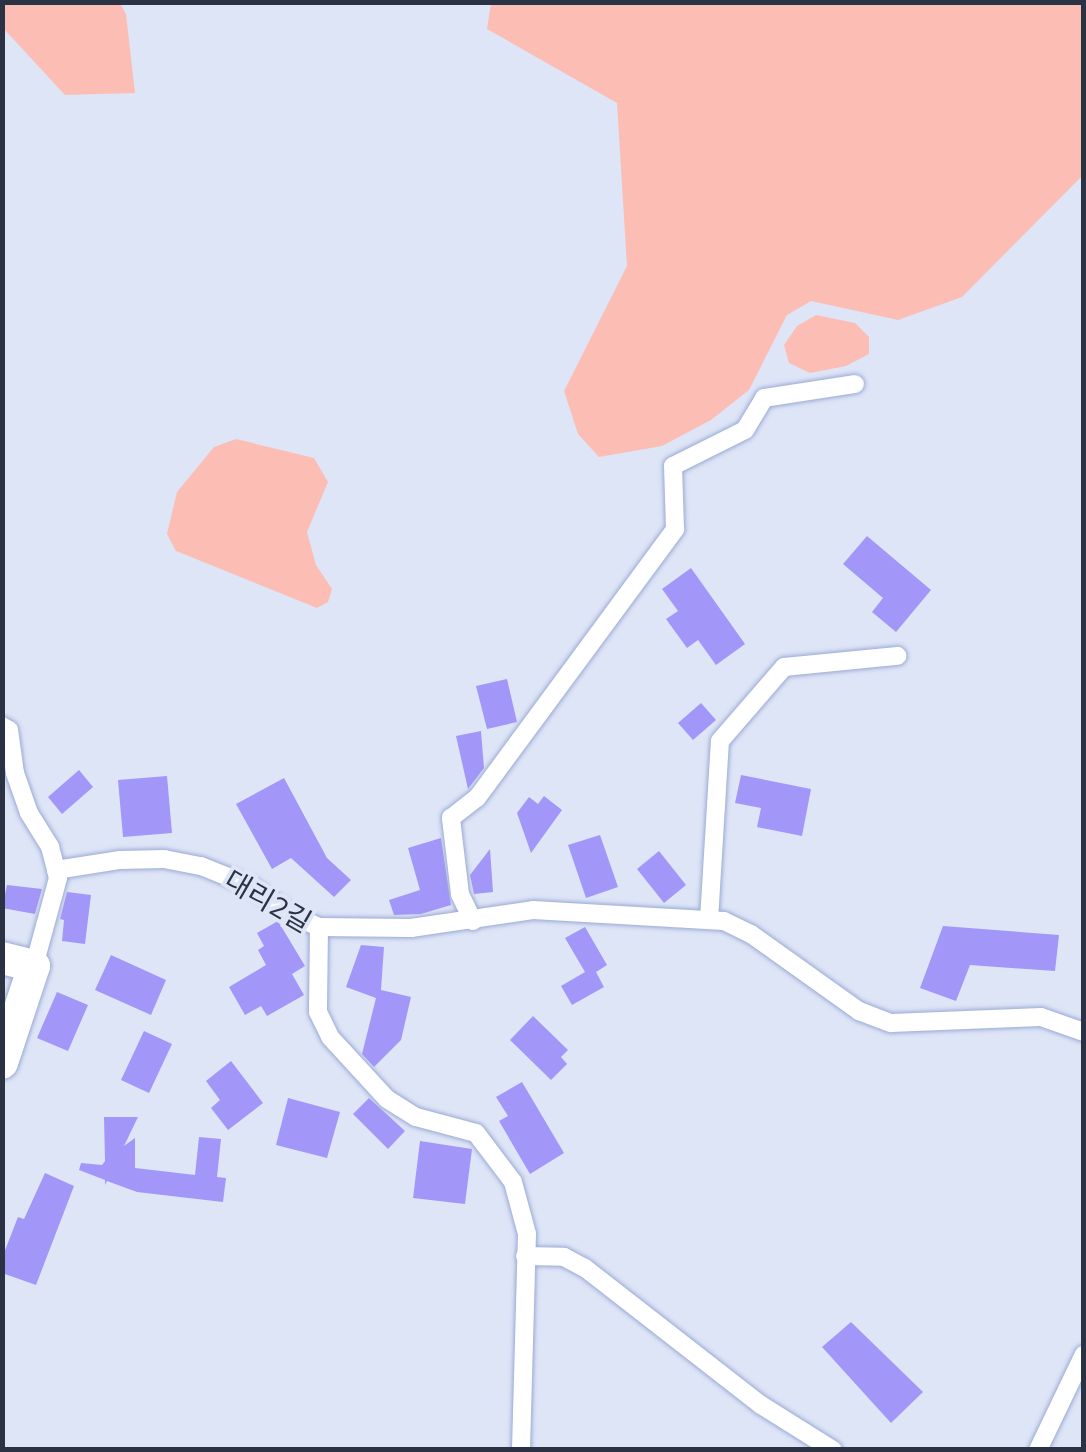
<!DOCTYPE html>
<meta charset="utf-8">
<style>
body{margin:0}
#map{position:relative;width:1086px;height:1452px;overflow:hidden;background:#dee5f7;font-family:Mulish,"Noto Sans KR",sans-serif}
div>[style]{position:absolute}
.green>*{inset:0;background:#fcbdb5}
.building>*{inset:0;background:#a296f9}
.roads{filter:drop-shadow(0 0 2px #9aaad4) drop-shadow(0 0 2px #9aaad4)}
.service>*{height:18px;margin:-9px;padding:0 9px;transform-origin:9px;border-radius:9px;background:#fff}
.minor>*{height:32px;margin:-16px;padding:0 16px;transform-origin:16px;border-radius:16px;background:#fff}
span{translate:-50% -50%;white-space:nowrap;text-align:center;line-height:1.15;-webkit-text-stroke:8px #dee5f7;paint-order:stroke}
.street-label{font-size:28px;color:#2b3243}
.frame{position:absolute;inset:0;border:5px solid #2b3243;pointer-events:none}
</style>
<div id="map">
<div class="green">
<i style="clip-path:polygon(3px 2px,120px 3px,126px 14px,135px 93px,65px 95px,3px 28px)"></i>
<i style="clip-path:polygon(491px 3px,1083px 3px,1083px 175px,962px 297px,898px 320px,811px 301px,787px 315px,749px 390px,711px 420px,662px 446px,599px 457px,578px 434px,564px 391px,627px 266px,617px 103px,487px 29px)"></i>
<i style="clip-path:polygon(816px 315px,855px 323px,869px 337px,869px 354px,846px 366px,810px 373px,789px 363px,784px 345px,797px 326px)"></i>
<i style="clip-path:polygon(236px 439px,314px 458px,328px 482px,307px 532px,316px 565px,332px 589px,328px 602px,317px 608px,176px 551px,167px 534px,177px 492px,214px 447px)"></i>
</div>
<div class="building">
<i style="clip-path:polygon(867px 536px,931px 590px,896px 632px,872px 612px,883px 598px,843px 564px)"></i>
<i style="clip-path:polygon(691px 568px,745px 644px,716px 665px,698px 640px,687px 648px,666px 619px,678px 611px,662px 589px)"></i>
<i style="clip-path:polygon(507px 679px,517px 722px,487px 729px,476px 686px)"></i>
<i style="clip-path:polygon(701px 703px,716px 720px,693px 740px,678px 723px)"></i>
<i style="clip-path:polygon(481px 731px,484px 768px,468px 789px,456px 736px)"></i>
<i style="clip-path:polygon(79px 770px,93px 787px,62px 814px,48px 797px)"></i>
<i style="clip-path:polygon(741px 775px,811px 789px,802px 836px,757px 827px,761px 808px,735px 803px)"></i>
<i style="clip-path:polygon(167px 776px,172px 833px,123px 837px,118px 780px)"></i>
<i style="clip-path:polygon(284px 778px,327px 858px,351px 880px,334px 897px,291px 858px,272px 869px,236px 804px)"></i>
<i style="clip-path:polygon(544px 796px,562px 810px,531px 853px,517px 813px,529px 797px,538px 804px)"></i>
<i style="clip-path:polygon(600px 835px,618px 887px,586px 898px,568px 845px)"></i>
<i style="clip-path:polygon(441px 838px,451px 905px,421px 914px,394px 915px,389px 900px,420px 890px,408px 848px)"></i>
<i style="clip-path:polygon(490px 849px,493px 892px,474px 894px,470px 875px)"></i>
<i style="clip-path:polygon(659px 851px,686px 885px,664px 903px,637px 869px)"></i>
<i style="clip-path:polygon(7px 885px,42px 889px,35px 914px,2px 908px)"></i>
<i style="clip-path:polygon(67px 892px,91px 895px,85px 944px,62px 941px,64px 920px,60px 919px)"></i>
<i style="clip-path:polygon(278px 921px,305px 966px,292px 974px,304px 995px,267px 1016px,261px 1006px,245px 1015px,229px 987px,266px 965px,258px 950px,264px 946px,257px 933px)"></i>
<i style="clip-path:polygon(943px 926px,1059px 935px,1055px 971px,970px 965px,956px 1001px,920px 988px)"></i>
<i style="clip-path:polygon(585px 927px,607px 965px,596px 972px,604px 987px,572px 1005px,561px 986px,585px 972px,565px 938px)"></i>
<i style="clip-path:polygon(361px 945px,384px 947px,381px 990px,411px 997px,401px 1040px,374px 1067px,362px 1054px,376px 998px,346px 987px)"></i>
<i style="clip-path:polygon(111px 955px,166px 980px,151px 1015px,95px 990px)"></i>
<i style="clip-path:polygon(57px 992px,88px 1005px,68px 1051px,37px 1038px)"></i>
<i style="clip-path:polygon(533px 1016px,568px 1050px,561px 1057px,567px 1064px,551px 1080px,510px 1040px)"></i>
<i style="clip-path:polygon(144px 1031px,172px 1044px,149px 1093px,121px 1080px)"></i>
<i style="clip-path:polygon(231px 1061px,263px 1103px,228px 1130px,211px 1108px,220px 1100px,206px 1081px)"></i>
<i style="clip-path:polygon(522px 1082px,564px 1153px,530px 1174px,499px 1121px,508px 1116px,496px 1097px)"></i>
<i style="clip-path:polygon(288px 1098px,340px 1112px,327px 1158px,276px 1145px)"></i>
<i style="clip-path:polygon(369px 1098px,405px 1131px,388px 1149px,353px 1114px)"></i>
<i style="clip-path:polygon(104px 1117px,138px 1117px,124px 1146px,135px 1138px,135px 1168px,195px 1175px,199px 1137px,221px 1139px,217px 1177px,226px 1178px,223px 1202px,137px 1192px,107px 1181px,105px 1185px,105px 1180px,79px 1170px,81px 1163px,102px 1165px,105px 1161px)"></i>
<i style="clip-path:polygon(420px 1141px,472px 1149px,465px 1204px,413px 1198px)"></i>
<i style="clip-path:polygon(45px 1173px,74px 1186px,36px 1285px,2px 1273px,2px 1258px,18px 1217px,24px 1219px)"></i>
<i style="clip-path:polygon(851px 1322px,923px 1392px,891px 1423px,822px 1347px)"></i>
</div>
<div class="roads">
<div class="service">
<i style="left:2px;top:726px;width:8px;rotate:30deg"></i>
<i style="left:9px;top:730px;width:43px;rotate:82.1deg"></i>
<i style="left:15px;top:773px;width:42px;rotate:70.7deg"></i>
<i style="left:29px;top:813px;width:40px;rotate:58deg"></i>
<i style="left:50px;top:847px;width:24px;rotate:75deg"></i>
<i style="left:56px;top:870px;width:65px;rotate:-8.9deg"></i>
<i style="left:120px;top:860px;width:44px;rotate:-1.3deg"></i>
<i style="left:164px;top:859px;width:38px;rotate:11deg"></i>
<i style="left:201px;top:866px;width:54px;rotate:21.8deg"></i>
<i style="left:251px;top:886px;width:50px;rotate:35.3deg"></i>
<i style="left:292px;top:915px;width:30px;rotate:24deg"></i>
<i style="left:319px;top:927px;width:85px;rotate:90.7deg"></i>
<i style="left:318px;top:1012px;width:28px;rotate:64deg"></i>
<i style="left:330px;top:1037px;width:84px;rotate:47.4deg"></i>
<i style="left:387px;top:1099px;width:34px;rotate:32deg"></i>
<i style="left:416px;top:1117px;width:62px;rotate:14.9deg"></i>
<i style="left:476px;top:1133px;width:61px;rotate:52.9deg"></i>
<i style="left:513px;top:1182px;width:54px;rotate:74.9deg"></i>
<i style="left:527px;top:1234px;width:216px;rotate:91.6deg"></i>
<i style="left:709px;top:920px;width:179px;rotate:-86.5deg"></i>
<i style="left:720px;top:741px;width:98px;rotate:-49.1deg"></i>
<i style="left:784px;top:667px;width:114px;rotate:-5.6deg"></i>
<i style="left:473px;top:921px;width:30px;rotate:-116deg"></i>
<i style="left:460px;top:894px;width:77px;rotate:-96.8deg"></i>
<i style="left:451px;top:818px;width:33px;rotate:-38deg"></i>
<i style="left:477px;top:798px;width:334px;rotate:-53.6deg"></i>
<i style="left:675px;top:529px;width:63px;rotate:-91.8deg"></i>
<i style="left:673px;top:466px;width:80px;rotate:-26.6deg"></i>
<i style="left:745px;top:430px;width:37px;rotate:-59deg"></i>
<i style="left:764px;top:398px;width:92px;rotate:-8.7deg"></i>
<i style="left:319px;top:927px;width:92px;rotate:0.6deg"></i>
<i style="left:411px;top:928px;width:123px;rotate:-8.4deg"></i>
<i style="left:533px;top:910px;width:191px;rotate:3.3deg"></i>
<i style="left:724px;top:921px;width:30px;rotate:26deg"></i>
<i style="left:751px;top:934px;width:133px;rotate:35.5deg"></i>
<i style="left:859px;top:1011px;width:34px;rotate:21deg"></i>
<i style="left:891px;top:1023px;width:150px;rotate:-2.3deg"></i>
<i style="left:1041px;top:1017px;width:46px;rotate:19.2deg"></i>
<i style="left:34px;top:966px;width:91px;rotate:-74.7deg"></i>
<i style="left:58px;top:878px;width:8px;rotate:-104deg"></i>
<i style="left:525px;top:1256px;width:39px;rotate:1deg"></i>
<i style="left:564px;top:1257px;width:24px;rotate:28deg"></i>
<i style="left:585px;top:1268px;width:223px;rotate:37.9deg"></i>
<i style="left:761px;top:1405px;width:85px;rotate:32deg"></i>
<i style="left:1038px;top:1450px;width:106px;rotate:-64.4deg"></i>
</div>
<div class="minor">
<i style="left:2px;top:958px;width:33px;rotate:14deg"></i>
<i style="left:34px;top:966px;width:102px;rotate:108.3deg"></i>
</div>
</div>
<div class="street-label">
<span style="left:268px;top:901px;rotate:30deg">대리2길</span>
</div>
<div class="frame"></div>
</div>
